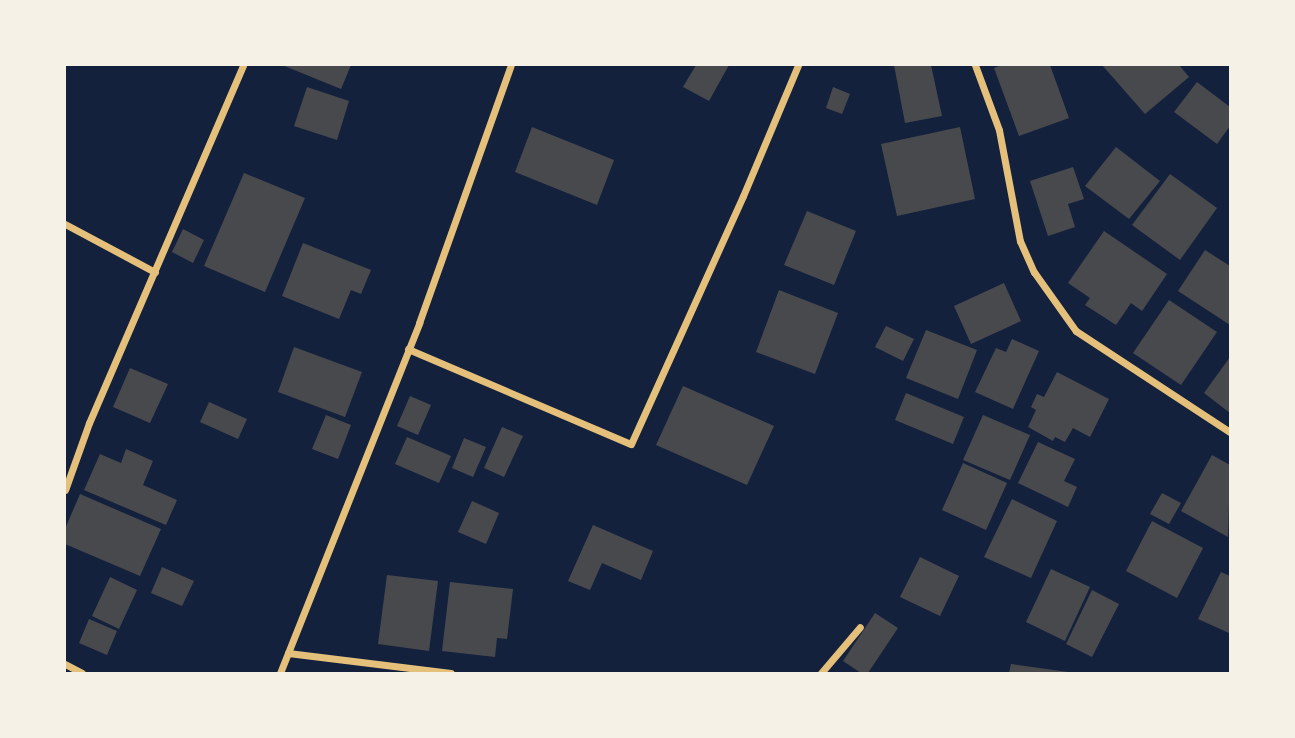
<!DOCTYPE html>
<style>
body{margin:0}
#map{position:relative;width:1295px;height:738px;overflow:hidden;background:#14213d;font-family:Raleway,sans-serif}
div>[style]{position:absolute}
.building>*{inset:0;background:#48494c}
.minor>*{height:7px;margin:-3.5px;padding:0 3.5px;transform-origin:3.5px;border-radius:3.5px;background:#e5c07b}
span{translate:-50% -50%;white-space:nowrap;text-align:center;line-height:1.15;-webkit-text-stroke:5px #f6f1e7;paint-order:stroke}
.frame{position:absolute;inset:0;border:66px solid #f6f1e7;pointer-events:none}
</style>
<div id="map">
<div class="building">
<i style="clip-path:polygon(282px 65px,351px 65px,341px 89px)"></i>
<i style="clip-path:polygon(696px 65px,729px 65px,709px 101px,683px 87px)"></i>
<i style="clip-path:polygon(894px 65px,931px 65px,942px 116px,905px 123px)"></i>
<i style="clip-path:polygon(1002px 65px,1050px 65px,1069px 118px,1019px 136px,994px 68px)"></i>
<i style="clip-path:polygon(1102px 65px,1179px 65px,1189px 77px,1145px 114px)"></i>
<i style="clip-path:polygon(1197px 82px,1230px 107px,1230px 126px,1217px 144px,1174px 112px)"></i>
<i style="clip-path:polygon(307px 87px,349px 101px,337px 140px,294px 126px)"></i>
<i style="clip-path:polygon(833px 87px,850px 94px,842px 114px,826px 108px)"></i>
<i style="clip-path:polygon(532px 127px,614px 160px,597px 205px,515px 172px)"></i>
<i style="clip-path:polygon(960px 127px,975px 199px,897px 216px,881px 144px)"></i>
<i style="clip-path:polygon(1116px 147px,1160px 181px,1129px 219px,1085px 186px)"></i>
<i style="clip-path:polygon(1073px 167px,1084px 199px,1068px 204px,1075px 227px,1048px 236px,1030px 181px)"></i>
<i style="clip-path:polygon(244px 173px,305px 198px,265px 292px,204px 266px)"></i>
<i style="clip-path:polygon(1170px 174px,1217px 208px,1180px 260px,1132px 225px)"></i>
<i style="clip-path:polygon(807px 211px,856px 231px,834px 285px,784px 265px)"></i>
<i style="clip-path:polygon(183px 229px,204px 240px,193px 263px,172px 252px)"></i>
<i style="clip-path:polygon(1104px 231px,1167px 274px,1142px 311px,1131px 303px,1116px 325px,1085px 305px,1090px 298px,1068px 283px)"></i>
<i style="clip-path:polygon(303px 243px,371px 270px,361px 294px,351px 290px,339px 319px,282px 296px)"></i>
<i style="clip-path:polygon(1205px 250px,1230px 266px,1230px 325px,1178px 291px)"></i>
<i style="clip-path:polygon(1004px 283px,1021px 321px,971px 344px,954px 306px)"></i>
<i style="clip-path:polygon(779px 290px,838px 313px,815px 374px,756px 352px)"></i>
<i style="clip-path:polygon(1169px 300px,1217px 332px,1181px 385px,1133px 353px)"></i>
<i style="clip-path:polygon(886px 326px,914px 339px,903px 361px,875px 347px)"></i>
<i style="clip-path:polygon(926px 330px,977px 350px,958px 399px,906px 378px)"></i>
<i style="clip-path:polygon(1012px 339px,1039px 351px,1013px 409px,975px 392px,996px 348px,1006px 352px)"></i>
<i style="clip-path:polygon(294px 347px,362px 372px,345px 417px,278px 392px)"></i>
<i style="clip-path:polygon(1230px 357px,1230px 413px,1204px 393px)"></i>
<i style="clip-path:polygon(130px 368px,168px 384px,150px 423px,113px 407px)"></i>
<i style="clip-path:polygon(1057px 372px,1109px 399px,1090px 437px,1073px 428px,1065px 442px,1055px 437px,1053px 441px,1028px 427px,1036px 410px,1031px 407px,1037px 394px,1044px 397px)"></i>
<i style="clip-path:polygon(683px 386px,774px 426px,747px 485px,656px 445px)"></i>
<i style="clip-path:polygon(906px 393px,964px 417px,953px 444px,895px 420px)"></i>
<i style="clip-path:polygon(410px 396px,431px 405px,418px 435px,397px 426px)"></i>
<i style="clip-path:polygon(209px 402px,247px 419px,238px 439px,200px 422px)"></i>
<i style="clip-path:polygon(326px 415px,351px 425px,338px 459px,312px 449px)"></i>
<i style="clip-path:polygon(983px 415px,1030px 435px,1010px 480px,963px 460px)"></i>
<i style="clip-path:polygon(502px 427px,523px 436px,504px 477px,484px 468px)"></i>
<i style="clip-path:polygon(407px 437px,451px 456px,439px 483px,395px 464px)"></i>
<i style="clip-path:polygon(464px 438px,486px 447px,473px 477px,452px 468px)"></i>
<i style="clip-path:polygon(1038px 442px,1075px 459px,1064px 481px,1077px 487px,1068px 507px,1018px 483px)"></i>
<i style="clip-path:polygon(126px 449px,153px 461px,143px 485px,177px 500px,166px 525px,84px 490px,100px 454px,121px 463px)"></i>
<i style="clip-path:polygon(1212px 455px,1230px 465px,1228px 537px,1181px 511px)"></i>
<i style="clip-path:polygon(963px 463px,1007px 483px,986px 530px,942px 510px)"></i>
<i style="clip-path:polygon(1162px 493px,1181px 503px,1169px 524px,1150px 514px)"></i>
<i style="clip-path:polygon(80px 494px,161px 529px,140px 576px,65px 544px,65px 529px)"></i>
<i style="clip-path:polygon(1012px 499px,1057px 521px,1031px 578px,984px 557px)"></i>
<i style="clip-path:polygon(472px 501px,499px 513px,486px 544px,458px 532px)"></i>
<i style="clip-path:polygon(1152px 521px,1203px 548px,1177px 598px,1126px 571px)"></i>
<i style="clip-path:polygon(593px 525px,653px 551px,641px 580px,602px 563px,590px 590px,568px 581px)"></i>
<i style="clip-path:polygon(920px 557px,959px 576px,940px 616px,900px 597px)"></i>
<i style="clip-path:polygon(162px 567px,194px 581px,182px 606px,151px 593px)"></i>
<i style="clip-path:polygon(1051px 569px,1090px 587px,1065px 641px,1026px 622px)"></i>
<i style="clip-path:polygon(1221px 572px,1230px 576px,1229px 633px,1198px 619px)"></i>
<i style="clip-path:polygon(387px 575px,438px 581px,429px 651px,378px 644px)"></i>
<i style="clip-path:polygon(110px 577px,137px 590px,119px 629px,92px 616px)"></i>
<i style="clip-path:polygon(450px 582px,513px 589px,507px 639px,497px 638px,495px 657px,442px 651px)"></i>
<i style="clip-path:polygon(1092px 590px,1119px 604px,1092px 657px,1066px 644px)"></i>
<i style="clip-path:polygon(875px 613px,898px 628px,868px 673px,861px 673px,843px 661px)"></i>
<i style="clip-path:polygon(89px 619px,117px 631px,107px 655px,79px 643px)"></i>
<i style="clip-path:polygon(1011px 664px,1068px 672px,1068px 673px,1009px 673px)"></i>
</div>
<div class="minor">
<i style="left:975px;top:65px;width:69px;rotate:69.7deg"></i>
<i style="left:999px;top:130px;width:113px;rotate:79.3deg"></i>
<i style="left:1020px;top:241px;width:34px;rotate:66deg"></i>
<i style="left:1034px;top:272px;width:72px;rotate:54.6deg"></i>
<i style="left:1076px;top:331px;width:184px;rotate:33.3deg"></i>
<i style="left:65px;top:224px;width:102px;rotate:28.1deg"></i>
<i style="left:408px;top:349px;width:242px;rotate:23.1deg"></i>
<i style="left:631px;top:444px;width:272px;rotate:-65.7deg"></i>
<i style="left:743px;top:196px;width:142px;rotate:-67.2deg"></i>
<i style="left:65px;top:490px;width:71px;rotate:-70.3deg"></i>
<i style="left:89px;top:423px;width:390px;rotate:-66.7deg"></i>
<i style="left:288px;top:653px;width:164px;rotate:7deg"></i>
<i style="left:65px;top:664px;width:19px;rotate:28deg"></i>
<i style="left:280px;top:673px;width:377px;rotate:-68.3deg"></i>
<i style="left:419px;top:323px;width:274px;rotate:-70.4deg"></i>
<i style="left:821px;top:673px;width:60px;rotate:-49.7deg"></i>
</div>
<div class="frame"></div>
</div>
